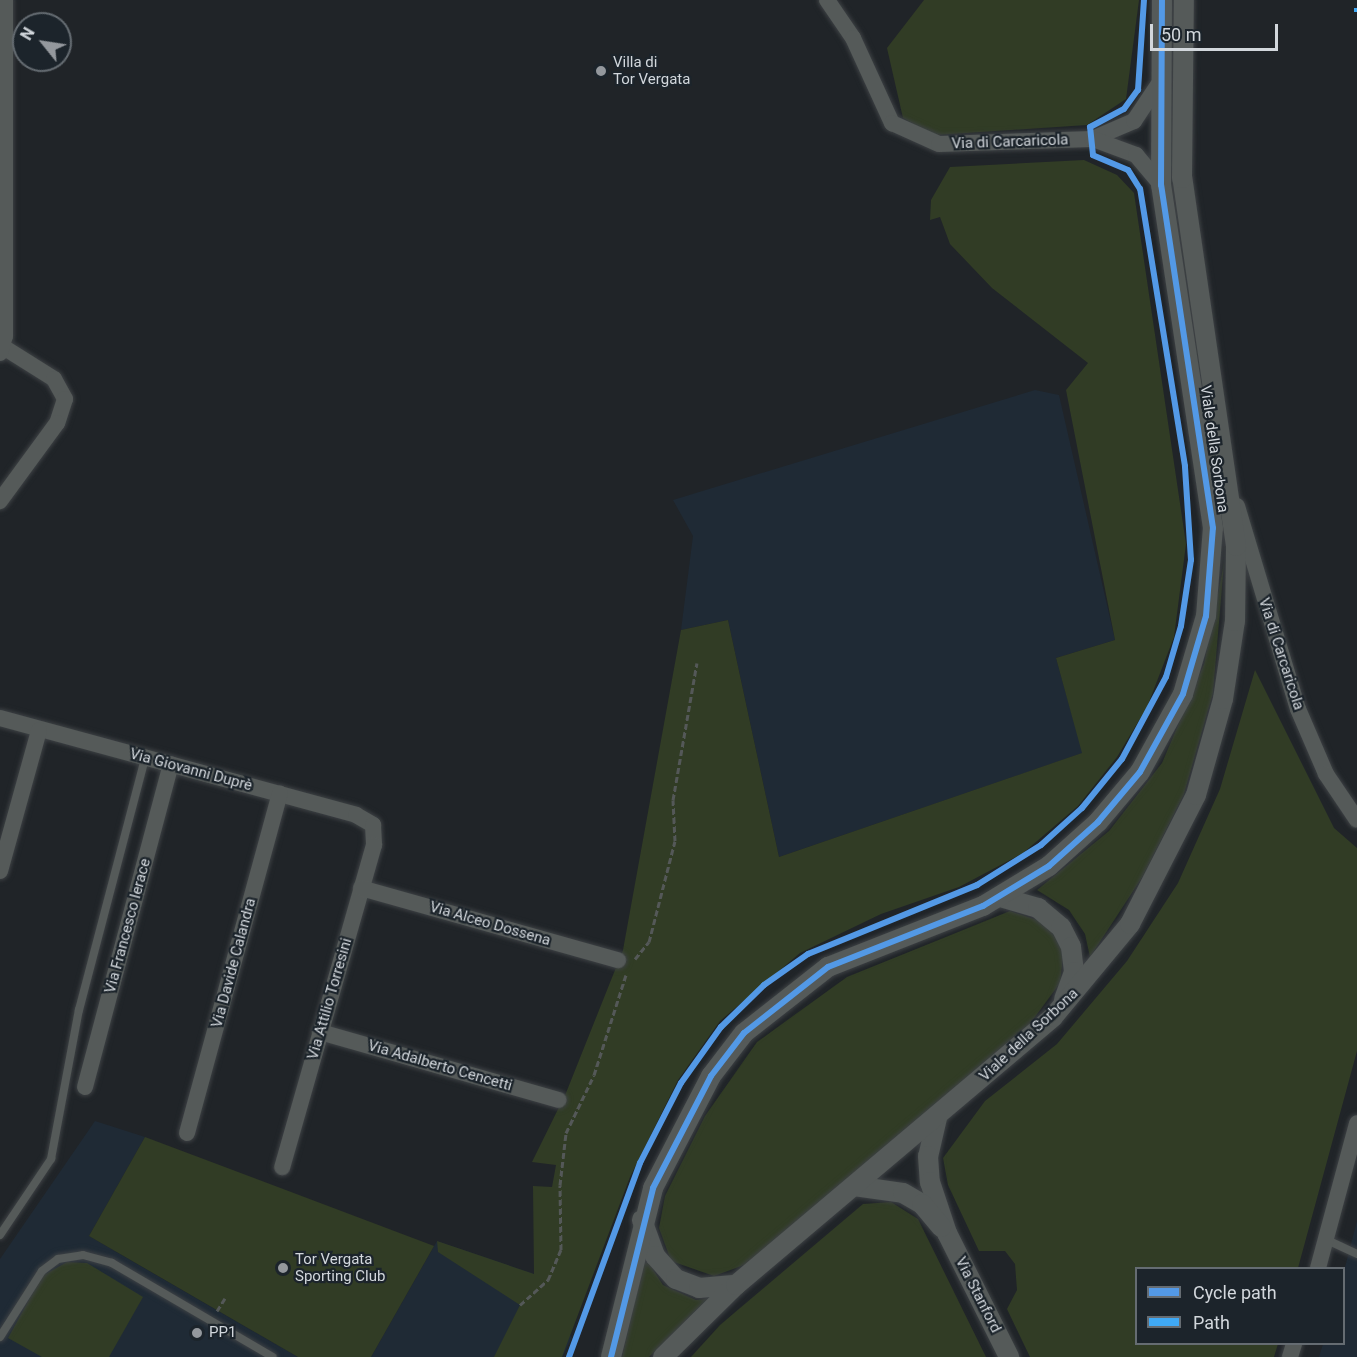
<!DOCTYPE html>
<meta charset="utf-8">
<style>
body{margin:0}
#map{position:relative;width:1357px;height:1357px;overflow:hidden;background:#202428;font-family:Roboto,sans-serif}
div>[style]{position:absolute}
.built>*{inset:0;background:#1f2a35}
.green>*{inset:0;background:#313c25}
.path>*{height:3px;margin-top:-1.5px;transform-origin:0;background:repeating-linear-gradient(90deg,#545858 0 6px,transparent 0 9px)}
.roads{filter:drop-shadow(0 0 2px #3d4144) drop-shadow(0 0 2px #3d4144)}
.service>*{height:8px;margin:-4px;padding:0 4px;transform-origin:4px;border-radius:4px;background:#555a59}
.minor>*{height:16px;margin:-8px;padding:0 8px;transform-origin:8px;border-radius:8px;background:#555a59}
.tertiary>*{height:20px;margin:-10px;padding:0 10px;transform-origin:10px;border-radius:10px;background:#555a59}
.quiet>*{height:4.5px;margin-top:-2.25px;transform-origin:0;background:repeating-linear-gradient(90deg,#3fa9f5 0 9px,transparent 0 13.5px)}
.cycleway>*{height:6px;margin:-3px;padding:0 3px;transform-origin:3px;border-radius:3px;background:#5399e6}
.dots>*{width:16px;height:16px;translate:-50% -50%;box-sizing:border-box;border:3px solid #1c242b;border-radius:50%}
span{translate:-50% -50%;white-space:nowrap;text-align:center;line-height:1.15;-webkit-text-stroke:4.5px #1c242b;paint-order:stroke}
.poi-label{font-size:15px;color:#d2d7dc}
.left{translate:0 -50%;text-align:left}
.street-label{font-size:15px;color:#d2d7dc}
.legend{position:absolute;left:1135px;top:1267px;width:210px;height:78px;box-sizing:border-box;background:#1c242b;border:2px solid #656c72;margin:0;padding:8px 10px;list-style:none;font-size:18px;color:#d2d7dc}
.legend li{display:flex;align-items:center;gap:12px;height:30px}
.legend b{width:30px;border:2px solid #656c72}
.north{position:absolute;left:12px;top:12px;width:60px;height:60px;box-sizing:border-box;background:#1c242b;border:2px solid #656c72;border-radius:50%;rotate:300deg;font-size:16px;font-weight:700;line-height:24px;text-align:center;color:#d2d7dc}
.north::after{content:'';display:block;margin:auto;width:21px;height:27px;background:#94989d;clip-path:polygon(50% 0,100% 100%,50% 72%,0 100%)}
.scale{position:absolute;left:1150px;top:24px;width:128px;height:27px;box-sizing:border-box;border:3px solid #d2d7dc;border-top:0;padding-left:8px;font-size:18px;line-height:21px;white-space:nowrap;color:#d2d7dc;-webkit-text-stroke:4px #1c242b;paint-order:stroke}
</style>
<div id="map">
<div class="built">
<i style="clip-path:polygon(1035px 390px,1059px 395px,1115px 640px,1056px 658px,1083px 753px,779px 857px,728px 620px,681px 630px,693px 536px,673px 500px)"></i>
<i style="clip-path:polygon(95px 1121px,145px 1137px,89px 1236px,298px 1357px,0 1357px,0 1259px)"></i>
<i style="clip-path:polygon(1357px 1221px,1357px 1357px,1319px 1357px,1323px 1344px,1344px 1344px,1344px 1271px)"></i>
<i style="clip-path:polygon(437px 1241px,534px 1274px,572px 1338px,562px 1357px,371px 1357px)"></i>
</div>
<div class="green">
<i style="clip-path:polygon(924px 0,1139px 0,1126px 99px,1087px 125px,937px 135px,917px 126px,903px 118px,887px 48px)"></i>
<i style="clip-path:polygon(1084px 160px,1117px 175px,1134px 193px,1186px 544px,1174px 637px,1147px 707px,1117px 757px,1078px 806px,1023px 853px,959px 887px,881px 914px,800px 953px,720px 1021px,678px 1080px,630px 1177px,562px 1357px,494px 1357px,520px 1305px,438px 1252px,437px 1241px,534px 1274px,533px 1186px,552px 1187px,556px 1165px,532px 1162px,566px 1093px,623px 950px,681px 630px,728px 620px,779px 857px,1082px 753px,1056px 658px,1115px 640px,1066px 390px,1088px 363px,992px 288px,950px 244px,940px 217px,930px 220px,931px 200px,950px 167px)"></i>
<i style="clip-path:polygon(1224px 563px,1213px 693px,1184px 794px,1143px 876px,1090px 957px,1085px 934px,1069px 910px,1037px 890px,1109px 831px,1162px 763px,1204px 664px)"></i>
<i style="clip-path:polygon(1255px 670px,1334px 828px,1357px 848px,1357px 1051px,1298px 1268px,1136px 1268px,1136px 1344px,1278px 1344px,1274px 1357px,1030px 1357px,1007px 1309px,1017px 1290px,1015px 1264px,1005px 1251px,979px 1251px,948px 1185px,943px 1158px,985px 1101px,1057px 1044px,1127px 961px,1178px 883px,1220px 789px)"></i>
<i style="clip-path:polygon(1010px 911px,1043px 922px,1061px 944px,1063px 957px,1060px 983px,1021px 1036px,747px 1264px,714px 1276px,671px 1261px,659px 1228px,665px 1196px,705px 1116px,757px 1042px,847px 977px)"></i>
<i style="clip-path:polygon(145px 1137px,434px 1246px,371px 1357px,298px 1357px,89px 1236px)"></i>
<i style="clip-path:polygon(891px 1202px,918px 1219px,986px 1357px,691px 1357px,720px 1325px,863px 1204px)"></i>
<i style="clip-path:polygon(645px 1257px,663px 1285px,696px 1300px,707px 1299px,649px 1357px,622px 1357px)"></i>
<i style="clip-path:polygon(67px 1262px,87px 1263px,143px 1297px,109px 1357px,42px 1357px,8px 1338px,42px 1276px)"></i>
</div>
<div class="path">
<i style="left:635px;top:959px;width:22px;rotate:-51deg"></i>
<i style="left:649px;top:942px;width:104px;rotate:-75.6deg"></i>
<i style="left:675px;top:841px;width:41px;rotate:-92.8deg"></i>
<i style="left:673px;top:800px;width:139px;rotate:-80.1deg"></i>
<i style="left:520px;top:1305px;width:38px;rotate:-42deg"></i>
<i style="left:548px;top:1280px;width:33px;rotate:-67deg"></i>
<i style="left:561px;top:1250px;width:65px;rotate:-90.9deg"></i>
<i style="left:560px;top:1185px;width:52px;rotate:-83.4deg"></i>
<i style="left:566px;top:1133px;width:64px;rotate:-64.2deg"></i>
<i style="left:594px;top:1075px;width:105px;rotate:-72.3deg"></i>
<i style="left:217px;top:1311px;width:15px;rotate:-58deg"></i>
</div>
<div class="roads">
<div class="service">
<i style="left:0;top:1235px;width:92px;rotate:-56.1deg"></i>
<i style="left:51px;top:1159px;width:152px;rotate:-79.4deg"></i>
<i style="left:79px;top:1010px;width:260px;rotate:-75.3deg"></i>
<i style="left:1327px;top:1240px;width:33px;rotate:25deg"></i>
<i style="left:0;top:1337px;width:78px;rotate:-57.5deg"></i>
<i style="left:42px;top:1271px;width:20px;rotate:-37deg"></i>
<i style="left:58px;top:1259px;width:25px;rotate:-9deg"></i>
<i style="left:83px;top:1255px;width:30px;rotate:15deg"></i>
<i style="left:112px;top:1263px;width:186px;rotate:30.3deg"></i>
</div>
<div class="minor">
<i style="left:827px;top:0;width:46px;rotate:55.6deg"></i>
<i style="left:853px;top:38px;width:94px;rotate:65.4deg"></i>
<i style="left:892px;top:123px;width:51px;rotate:24.1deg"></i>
<i style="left:939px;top:144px;width:153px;rotate:-1.9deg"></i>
<i style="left:1092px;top:139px;width:46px;rotate:-23.2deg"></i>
<i style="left:1134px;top:121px;width:43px;rotate:-56.3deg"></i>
<i style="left:1093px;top:139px;width:46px;rotate:20.4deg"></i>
<i style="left:1136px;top:155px;width:39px;rotate:50deg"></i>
<i style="left:0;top:345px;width:64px;rotate:32.2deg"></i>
<i style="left:54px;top:379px;width:23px;rotate:61deg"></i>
<i style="left:65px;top:399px;width:25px;rotate:108deg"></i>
<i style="left:57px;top:423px;width:97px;rotate:126.2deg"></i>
<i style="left:0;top:353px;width:18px;rotate:-74deg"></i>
<i style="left:5px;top:336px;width:336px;rotate:-90deg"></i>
<i style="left:1237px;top:506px;width:212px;rotate:73.3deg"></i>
<i style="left:1298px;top:709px;width:71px;rotate:66.7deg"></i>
<i style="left:1326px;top:774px;width:55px;rotate:56deg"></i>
<i style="left:0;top:718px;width:369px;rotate:15.2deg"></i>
<i style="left:356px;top:815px;width:20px;rotate:30deg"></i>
<i style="left:373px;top:825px;width:20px;rotate:87deg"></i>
<i style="left:374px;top:845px;width:335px;rotate:105.9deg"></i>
<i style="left:0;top:871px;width:146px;rotate:-74.5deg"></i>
<i style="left:361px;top:888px;width:267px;rotate:15.7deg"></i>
<i style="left:320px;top:1032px;width:248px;rotate:15.9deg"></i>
<i style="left:85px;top:1087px;width:334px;rotate:-75.1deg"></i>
<i style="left:187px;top:1133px;width:352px;rotate:-74.7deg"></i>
<i style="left:1318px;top:1268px;width:150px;rotate:-74.9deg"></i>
<i style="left:1290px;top:1357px;width:14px;rotate:-73deg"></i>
</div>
<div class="tertiary">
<i style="left:1000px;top:897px;width:40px;rotate:16deg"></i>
<i style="left:1038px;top:908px;width:30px;rotate:40deg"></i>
<i style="left:1061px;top:927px;width:22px;rotate:63deg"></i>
<i style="left:1071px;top:947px;width:25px;rotate:83deg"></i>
<i style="left:1074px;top:972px;width:29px;rotate:110deg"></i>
<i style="left:937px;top:1118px;width:39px;rotate:103deg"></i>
<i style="left:928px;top:1156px;width:26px;rotate:86deg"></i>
<i style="left:930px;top:1182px;width:54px;rotate:71.6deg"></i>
<i style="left:947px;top:1233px;width:139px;rotate:63.4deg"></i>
<i style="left:854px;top:1186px;width:49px;rotate:8.1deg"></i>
<i style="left:903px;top:1193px;width:22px;rotate:30deg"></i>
<i style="left:922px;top:1204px;width:30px;rotate:50deg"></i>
<i style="left:642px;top:1220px;width:38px;rotate:70deg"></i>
<i style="left:655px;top:1256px;width:31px;rotate:48deg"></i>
<i style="left:676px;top:1279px;width:25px;rotate:21deg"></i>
<i style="left:699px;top:1288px;width:37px;rotate:-5deg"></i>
<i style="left:611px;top:1357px;width:174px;rotate:-76deg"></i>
<i style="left:653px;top:1188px;width:126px;rotate:-62.6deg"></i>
<i style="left:711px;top:1076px;width:54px;rotate:-52.5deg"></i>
<i style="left:744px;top:1033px;width:107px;rotate:-38.2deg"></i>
<i style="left:828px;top:967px;width:167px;rotate:-21.5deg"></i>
<i style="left:983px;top:906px;width:77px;rotate:-31.2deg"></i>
<i style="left:1049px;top:866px;width:66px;rotate:-41.9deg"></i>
<i style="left:1098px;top:822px;width:65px;rotate:-50deg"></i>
<i style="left:1140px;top:772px;width:89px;rotate:-61.1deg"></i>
<i style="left:1183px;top:694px;width:81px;rotate:-73.6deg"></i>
<i style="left:1206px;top:616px;width:88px;rotate:-85.5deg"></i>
<i style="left:1213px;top:528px;width:347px;rotate:-98.6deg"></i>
<i style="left:1161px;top:185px;width:185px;rotate:-89.7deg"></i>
<i style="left:663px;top:1357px;width:103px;rotate:-44.6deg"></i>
<i style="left:736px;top:1285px;width:415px;rotate:-40.2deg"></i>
<i style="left:1053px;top:1017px;width:121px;rotate:-50.4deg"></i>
<i style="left:1130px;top:924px;width:145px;rotate:-62.9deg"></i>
<i style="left:1196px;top:795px;width:100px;rotate:-74.3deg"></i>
<i style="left:1223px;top:699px;width:79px;rotate:-81.3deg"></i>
<i style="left:1235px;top:621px;width:75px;rotate:-89.2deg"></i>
<i style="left:1236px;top:546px;width:372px;rotate:-98.3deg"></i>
<i style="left:1182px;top:178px;width:178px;rotate:-89.4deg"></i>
</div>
</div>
<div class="quiet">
<i style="left:1354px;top:10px;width:3px"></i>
</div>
<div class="cycleway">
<i style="left:569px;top:1357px;width:207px;rotate:-69.9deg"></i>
<i style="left:640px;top:1163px;width:90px;rotate:-62.9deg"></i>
<i style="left:681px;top:1083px;width:69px;rotate:-54.5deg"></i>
<i style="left:721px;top:1027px;width:60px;rotate:-44.3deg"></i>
<i style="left:764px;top:985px;width:54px;rotate:-35.2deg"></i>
<i style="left:808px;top:954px;width:183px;rotate:-22.2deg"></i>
<i style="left:977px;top:885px;width:75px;rotate:-32deg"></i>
<i style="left:1041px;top:845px;width:55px;rotate:-42.1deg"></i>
<i style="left:1082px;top:808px;width:63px;rotate:-50.8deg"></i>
<i style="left:1122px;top:759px;width:93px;rotate:-61.8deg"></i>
<i style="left:1166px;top:677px;width:53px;rotate:-73.6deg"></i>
<i style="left:1181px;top:626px;width:67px;rotate:-81.4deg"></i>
<i style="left:1191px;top:560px;width:94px;rotate:-93.7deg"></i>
<i style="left:1185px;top:466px;width:281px;rotate:-99.2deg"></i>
<i style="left:1140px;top:189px;width:22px;rotate:-122deg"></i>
<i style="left:1128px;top:170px;width:38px;rotate:-157deg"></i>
<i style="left:1093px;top:155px;width:28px;rotate:-96deg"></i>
<i style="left:1090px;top:127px;width:38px;rotate:-28deg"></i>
<i style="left:1124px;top:109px;width:24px;rotate:-54deg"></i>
<i style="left:1138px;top:90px;width:90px;rotate:-86.2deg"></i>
<i style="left:611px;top:1357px;width:174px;rotate:-76deg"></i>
<i style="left:653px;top:1188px;width:126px;rotate:-62.6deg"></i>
<i style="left:711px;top:1076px;width:54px;rotate:-52.5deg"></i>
<i style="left:744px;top:1033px;width:107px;rotate:-38.2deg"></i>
<i style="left:828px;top:967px;width:167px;rotate:-21.5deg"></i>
<i style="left:983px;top:906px;width:77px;rotate:-31.2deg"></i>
<i style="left:1049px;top:866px;width:66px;rotate:-41.9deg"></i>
<i style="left:1098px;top:822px;width:65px;rotate:-50deg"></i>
<i style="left:1140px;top:772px;width:89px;rotate:-61.1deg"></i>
<i style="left:1183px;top:694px;width:81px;rotate:-73.6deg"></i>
<i style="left:1206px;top:616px;width:88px;rotate:-85.5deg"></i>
<i style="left:1213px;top:528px;width:347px;rotate:-98.6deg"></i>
<i style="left:1161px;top:185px;width:185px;rotate:-89.7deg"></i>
</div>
<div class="dots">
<i style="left:601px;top:71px;background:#94989d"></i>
<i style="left:283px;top:1268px;background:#94989d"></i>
<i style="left:197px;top:1333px;background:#94989d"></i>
</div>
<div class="poi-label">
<span class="left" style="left:613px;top:71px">Villa di<br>Tor Vergata</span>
<span class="left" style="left:295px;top:1268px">Tor Vergata<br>Sporting Club</span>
<span class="left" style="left:209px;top:1333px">PP1</span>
</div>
<div class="street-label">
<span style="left:1010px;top:142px;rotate:-2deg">Via di Carcaricola</span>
<span style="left:1214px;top:449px;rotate:82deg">Viale della Sorbona</span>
<span style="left:1281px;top:654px;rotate:72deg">Via di Carcaricola</span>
<span style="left:191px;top:770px;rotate:15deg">Via Giovanni Duprè</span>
<span style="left:490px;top:924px;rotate:16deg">Via Alceo Dossena</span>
<span style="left:128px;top:926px;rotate:-75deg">Via Francesco Ierace</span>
<span style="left:234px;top:963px;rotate:-75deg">Via Davide Calandra</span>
<span style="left:330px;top:999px;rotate:-74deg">Via Attilio Torresini</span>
<span style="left:1029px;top:1035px;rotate:-43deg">Viale della Sorbona</span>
<span style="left:440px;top:1066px;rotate:16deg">Via Adalberto Cencetti</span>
<span style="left:978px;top:1295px;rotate:63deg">Via Stanford</span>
</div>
<ul class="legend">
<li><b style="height:8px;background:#5399e6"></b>Cycle path</li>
<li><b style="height:8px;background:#3fa9f5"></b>Path</li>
</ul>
<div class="north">N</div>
<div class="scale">50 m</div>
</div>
